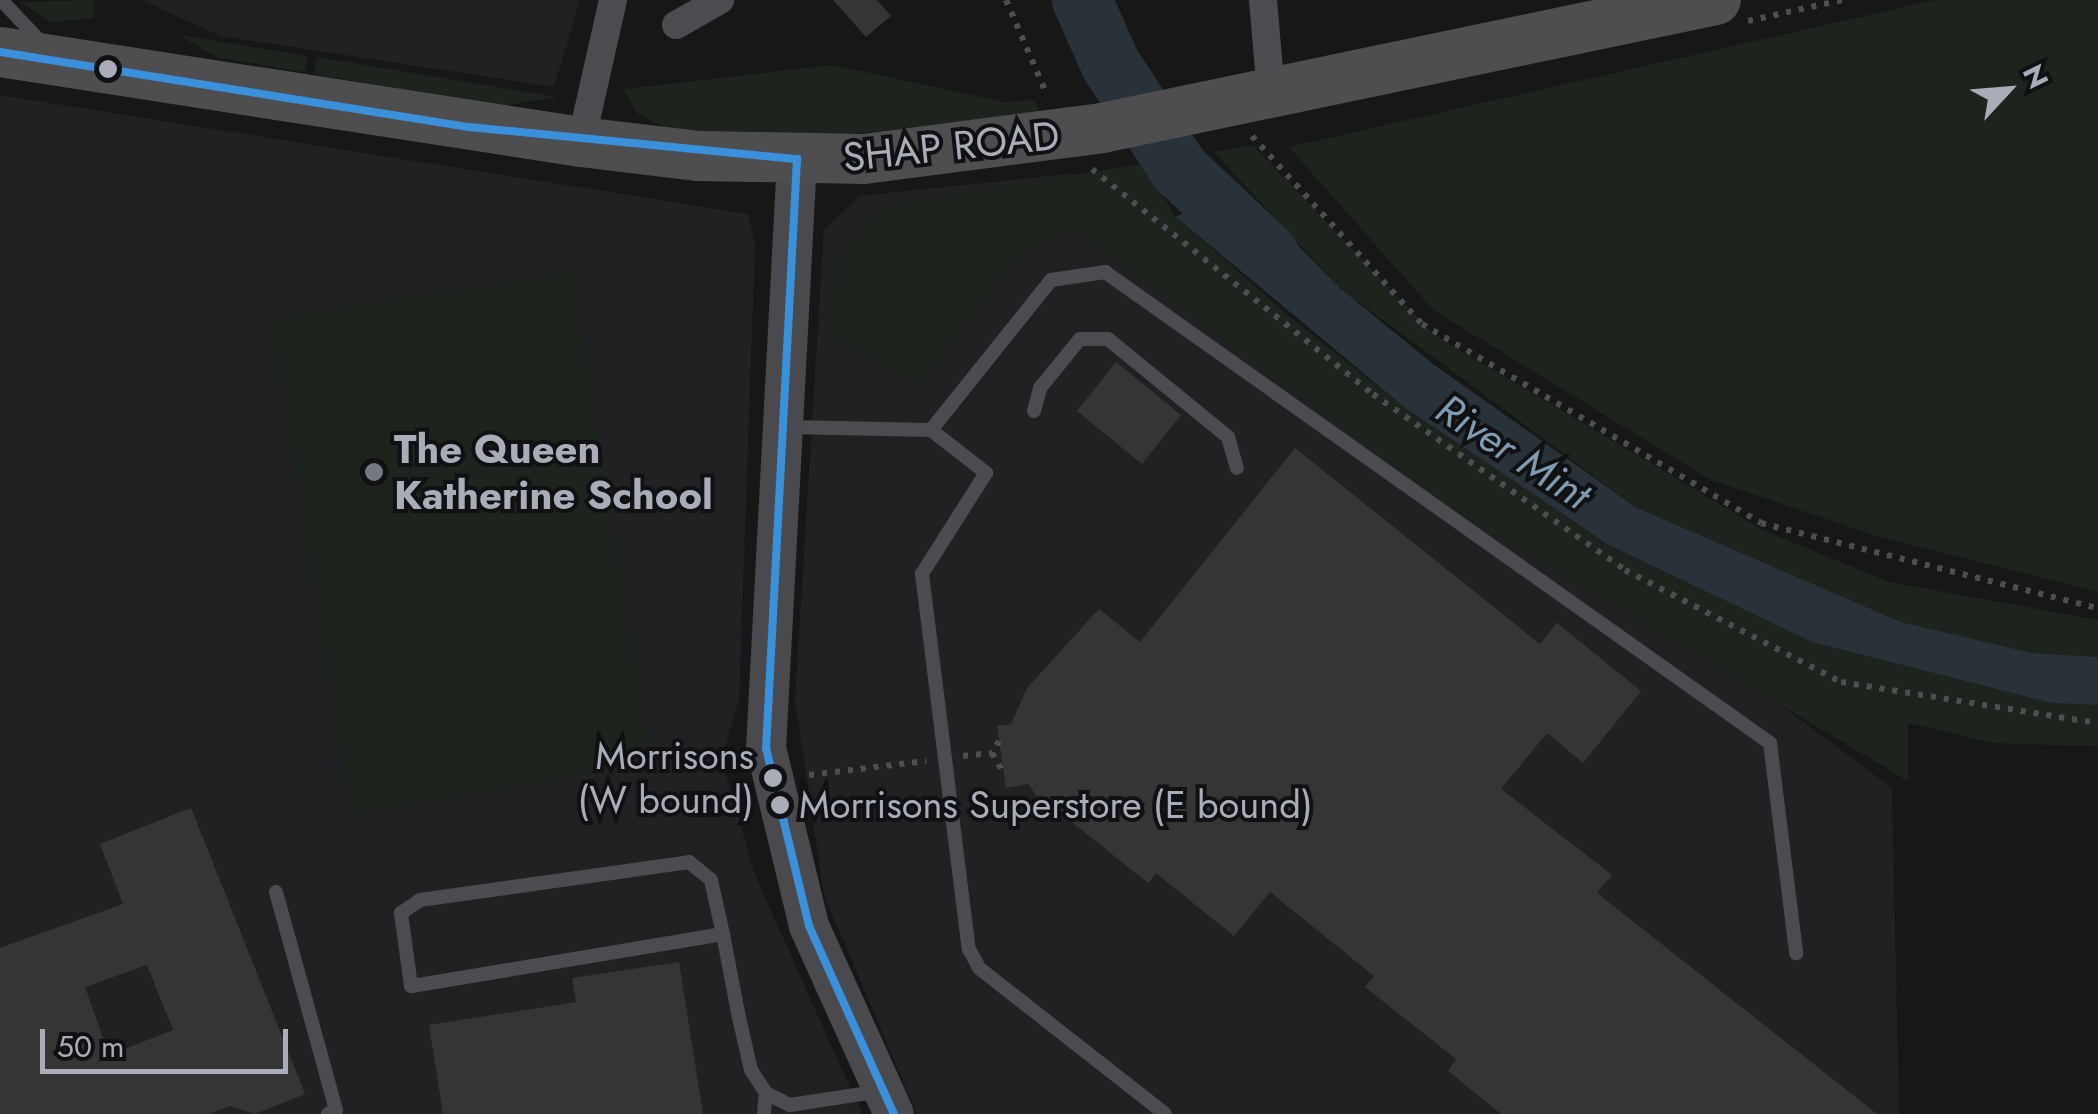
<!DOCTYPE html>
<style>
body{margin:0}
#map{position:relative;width:2098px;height:1114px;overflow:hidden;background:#171717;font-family:Jost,sans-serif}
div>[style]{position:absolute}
.built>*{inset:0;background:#212123}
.green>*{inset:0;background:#1d241e}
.water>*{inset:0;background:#2a3239}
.river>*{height:60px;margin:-30px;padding:0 30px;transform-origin:30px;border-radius:30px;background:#2a3239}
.building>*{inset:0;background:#353536}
.path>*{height:6px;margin-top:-3px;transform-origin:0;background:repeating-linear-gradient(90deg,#4d4e52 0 5px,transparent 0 13px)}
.lane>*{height:14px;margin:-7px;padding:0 7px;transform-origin:7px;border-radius:7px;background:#4b4c50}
.street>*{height:28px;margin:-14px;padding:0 14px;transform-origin:14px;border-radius:14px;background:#4b4c50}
.secondary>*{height:40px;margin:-20px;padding:0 20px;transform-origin:20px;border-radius:20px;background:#4a4a4e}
.highway>*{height:50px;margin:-25px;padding:0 25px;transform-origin:25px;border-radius:25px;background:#4e4e51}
.bus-1>*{height:8px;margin:-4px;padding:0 4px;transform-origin:4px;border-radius:4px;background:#3a90db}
.dots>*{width:28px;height:28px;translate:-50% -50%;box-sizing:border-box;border:5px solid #111113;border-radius:50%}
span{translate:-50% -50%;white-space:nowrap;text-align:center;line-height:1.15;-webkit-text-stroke:8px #111113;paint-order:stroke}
.bus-label{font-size:38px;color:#a8adb8}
.right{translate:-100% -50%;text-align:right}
.left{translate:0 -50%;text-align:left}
.street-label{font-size:40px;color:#a8adb8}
.poi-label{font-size:40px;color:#a8adb8;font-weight:700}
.water-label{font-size:42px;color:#7f9bb3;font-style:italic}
.north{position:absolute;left:1958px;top:40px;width:100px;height:100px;-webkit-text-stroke:8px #111113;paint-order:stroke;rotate:64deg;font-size:28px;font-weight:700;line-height:40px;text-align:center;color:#a8adb8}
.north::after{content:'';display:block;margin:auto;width:35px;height:45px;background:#a8adb8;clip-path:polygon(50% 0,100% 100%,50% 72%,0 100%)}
.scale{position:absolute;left:40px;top:1029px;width:248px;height:45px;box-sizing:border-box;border:5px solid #a8adb8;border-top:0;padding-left:12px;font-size:30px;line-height:35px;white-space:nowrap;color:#a8adb8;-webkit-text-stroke:8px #111113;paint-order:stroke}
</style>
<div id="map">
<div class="built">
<i style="clip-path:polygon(141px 0,580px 0,554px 87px,221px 36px)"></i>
<i style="clip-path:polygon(0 95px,748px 214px,755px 245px,739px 700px,721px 759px,755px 875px,862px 1114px,0 1114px)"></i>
<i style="clip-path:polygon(1068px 174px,1892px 788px,1899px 1114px,917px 1114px,824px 895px,795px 699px,824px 230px,859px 196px)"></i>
</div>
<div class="green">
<i style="clip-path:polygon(94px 0,93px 18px,51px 22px,20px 2px)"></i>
<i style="clip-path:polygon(1935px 0,2098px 0,2098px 592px,1877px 536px,1711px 480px,1433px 310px,1289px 147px)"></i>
<i style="clip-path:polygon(179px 35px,307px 56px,305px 72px,216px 57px)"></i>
<i style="clip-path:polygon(317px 57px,558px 97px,499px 106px,314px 74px)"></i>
<i style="clip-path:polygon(833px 65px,1004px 102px,1035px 100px,1039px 114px,832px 136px,742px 134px,669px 129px,638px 114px,623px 89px)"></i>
<i style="clip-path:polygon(1253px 145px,1433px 334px,1763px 530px,1889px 582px,2098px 620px,2098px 657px,2032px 653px,1901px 622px,1637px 508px,1340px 288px,1214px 152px)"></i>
<i style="clip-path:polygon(1143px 164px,1176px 217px,1290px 317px,1404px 407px,1609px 545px,1812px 642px,2052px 703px,2098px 705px,2098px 746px,1992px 743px,1908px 723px,1908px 781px,1469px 519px,1073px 230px,1019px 256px,920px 384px,828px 333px,842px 253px,886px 205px)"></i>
<i style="clip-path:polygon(572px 272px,652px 762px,351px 815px,271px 319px)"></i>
</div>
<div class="water">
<i style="clip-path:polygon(1237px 183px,1340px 288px,1433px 364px,1637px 508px,1901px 622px,2032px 653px,2098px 657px,2098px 705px,2052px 703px,1812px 642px,1609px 545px,1404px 407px,1176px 217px)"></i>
</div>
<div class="river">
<i style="left:1082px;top:0;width:71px;rotate:66deg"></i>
<i style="left:1111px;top:65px;width:124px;rotate:56.8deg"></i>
<i style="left:1179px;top:169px;width:124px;rotate:43.4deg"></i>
</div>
<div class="building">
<i style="clip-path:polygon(833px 0,877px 0,891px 16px,866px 37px)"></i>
<i style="clip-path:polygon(1116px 362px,1181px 415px,1142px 464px,1077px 411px)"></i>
<i style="clip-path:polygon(1295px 448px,1540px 644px,1557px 623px,1641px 691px,1583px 763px,1547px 733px,1501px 789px,1612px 875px,1597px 893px,1877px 1114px,1501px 1114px,1448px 1071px,1456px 1059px,1365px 987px,1374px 976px,1270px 892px,1234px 936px,1156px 873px,1148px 883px,1062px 814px,1047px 815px,1029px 784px,1006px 788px,997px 726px,1011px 724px,1027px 688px,1099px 609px,1140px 642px)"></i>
<i style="clip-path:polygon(evenodd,191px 808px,305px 1094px,255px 1114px,230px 1106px,209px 1114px,0 1114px,0 948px,123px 904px,100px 844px,191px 808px,147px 965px,173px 1030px,109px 1055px,85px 987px,147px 965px)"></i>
<i style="clip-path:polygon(679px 962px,703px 1114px,443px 1114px,429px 1025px,576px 1002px,572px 978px)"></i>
</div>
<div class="path">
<i style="left:1006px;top:0;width:103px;rotate:66.7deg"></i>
<i style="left:1748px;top:21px;width:96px;rotate:-12.6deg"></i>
<i style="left:1252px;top:136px;width:253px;rotate:47.9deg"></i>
<i style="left:1422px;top:324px;width:393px;rotate:30.4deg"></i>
<i style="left:1761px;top:523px;width:348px;rotate:14.2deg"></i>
<i style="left:1092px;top:169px;width:360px;rotate:38.7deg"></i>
<i style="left:1373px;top:394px;width:307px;rotate:34.9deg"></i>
<i style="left:1625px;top:570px;width:243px;rotate:27.4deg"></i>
<i style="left:1841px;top:682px;width:260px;rotate:9.1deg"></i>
<i style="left:999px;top:741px;width:14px;rotate:120deg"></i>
<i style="left:992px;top:753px;width:22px;rotate:60deg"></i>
<i style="left:963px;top:756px;width:29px;rotate:-6deg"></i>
<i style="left:809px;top:775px;width:118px;rotate:-6.8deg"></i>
</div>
<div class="lane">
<i style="left:1px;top:0;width:59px;rotate:46.4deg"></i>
<i style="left:1034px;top:411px;width:24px;rotate:-75deg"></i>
<i style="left:1040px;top:388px;width:63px;rotate:-50.8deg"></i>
<i style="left:1080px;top:339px;width:28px"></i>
<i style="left:1108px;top:339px;width:155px;rotate:39.2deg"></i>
<i style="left:1228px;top:437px;width:32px;rotate:74deg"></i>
<i style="left:788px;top:427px;width:143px;rotate:1.2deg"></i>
<i style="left:931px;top:430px;width:192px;rotate:-51.3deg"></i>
<i style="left:1051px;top:280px;width:55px;rotate:-8.4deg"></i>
<i style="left:1105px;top:272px;width:815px;rotate:35.31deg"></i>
<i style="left:1770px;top:743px;width:212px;rotate:82.9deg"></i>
<i style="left:931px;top:430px;width:70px;rotate:38deg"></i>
<i style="left:986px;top:473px;width:120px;rotate:122.4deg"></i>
<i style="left:922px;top:574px;width:378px;rotate:82.9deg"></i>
<i style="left:969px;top:949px;width:21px;rotate:62deg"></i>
<i style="left:979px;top:968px;width:236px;rotate:38.1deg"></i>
<i style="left:276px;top:892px;width:226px;rotate:74.6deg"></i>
<i style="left:336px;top:1110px;width:9px;rotate:153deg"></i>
<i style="left:723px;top:934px;width:316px;rotate:170.5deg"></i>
<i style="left:411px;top:986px;width:74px;rotate:-97.8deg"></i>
<i style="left:401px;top:913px;width:23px;rotate:-34deg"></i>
<i style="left:420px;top:900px;width:272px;rotate:-8deg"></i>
<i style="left:689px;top:862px;width:28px;rotate:39deg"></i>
<i style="left:711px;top:880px;width:55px;rotate:77.5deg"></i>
<i style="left:723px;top:934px;width:80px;rotate:79.2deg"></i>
<i style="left:738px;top:1013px;width:58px;rotate:77.2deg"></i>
<i style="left:751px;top:1070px;width:27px;rotate:57deg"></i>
<i style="left:766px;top:1093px;width:27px;rotate:27deg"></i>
<i style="left:790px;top:1105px;width:93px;rotate:-8.7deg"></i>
<i style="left:764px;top:1114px;width:21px;rotate:-85deg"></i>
</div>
<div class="street">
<i style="left:1263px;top:0;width:93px;rotate:85.1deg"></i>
<i style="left:676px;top:25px;width:51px;rotate:-29.6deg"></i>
<i style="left:581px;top:142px;width:146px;rotate:-77.3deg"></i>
</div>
<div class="secondary">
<i style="left:797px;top:159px;width:590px;rotate:93.01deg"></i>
<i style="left:766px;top:748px;width:183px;rotate:76.4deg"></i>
<i style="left:809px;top:926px;width:206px;rotate:65.7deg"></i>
</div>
<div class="highway">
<i style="left:0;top:52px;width:588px;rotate:8.81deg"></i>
<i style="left:581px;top:142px;width:119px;rotate:6.8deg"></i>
<i style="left:699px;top:156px;width:165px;rotate:1deg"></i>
<i style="left:864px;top:159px;width:240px;rotate:-7.4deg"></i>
<i style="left:1102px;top:128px;width:627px;rotate:-11.78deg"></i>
</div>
<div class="bus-1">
<i style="left:0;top:52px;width:475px;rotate:9.1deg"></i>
<i style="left:469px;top:127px;width:330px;rotate:5.6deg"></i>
<i style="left:797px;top:159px;width:590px;rotate:93.01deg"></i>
<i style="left:766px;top:748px;width:183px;rotate:76.4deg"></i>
<i style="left:809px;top:926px;width:206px;rotate:65.7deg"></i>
</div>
<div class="dots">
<i style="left:108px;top:69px;background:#a8adb8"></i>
<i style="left:374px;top:472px;background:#757880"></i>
<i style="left:773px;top:778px;background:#a8adb8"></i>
<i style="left:780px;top:805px;background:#a8adb8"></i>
</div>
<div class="bus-label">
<span class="right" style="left:754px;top:778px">Morrisons<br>(W bound)</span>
<span class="left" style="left:799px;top:805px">Morrisons Superstore (E bound)</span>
</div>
<div class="street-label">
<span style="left:951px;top:146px;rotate:-6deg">SHAP ROAD</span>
</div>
<div class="poi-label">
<span class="left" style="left:394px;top:472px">The Queen<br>Katherine School</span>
</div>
<div class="water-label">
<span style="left:1513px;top:452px;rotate:33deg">River Mint</span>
</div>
<div class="north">N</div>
<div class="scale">50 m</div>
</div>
